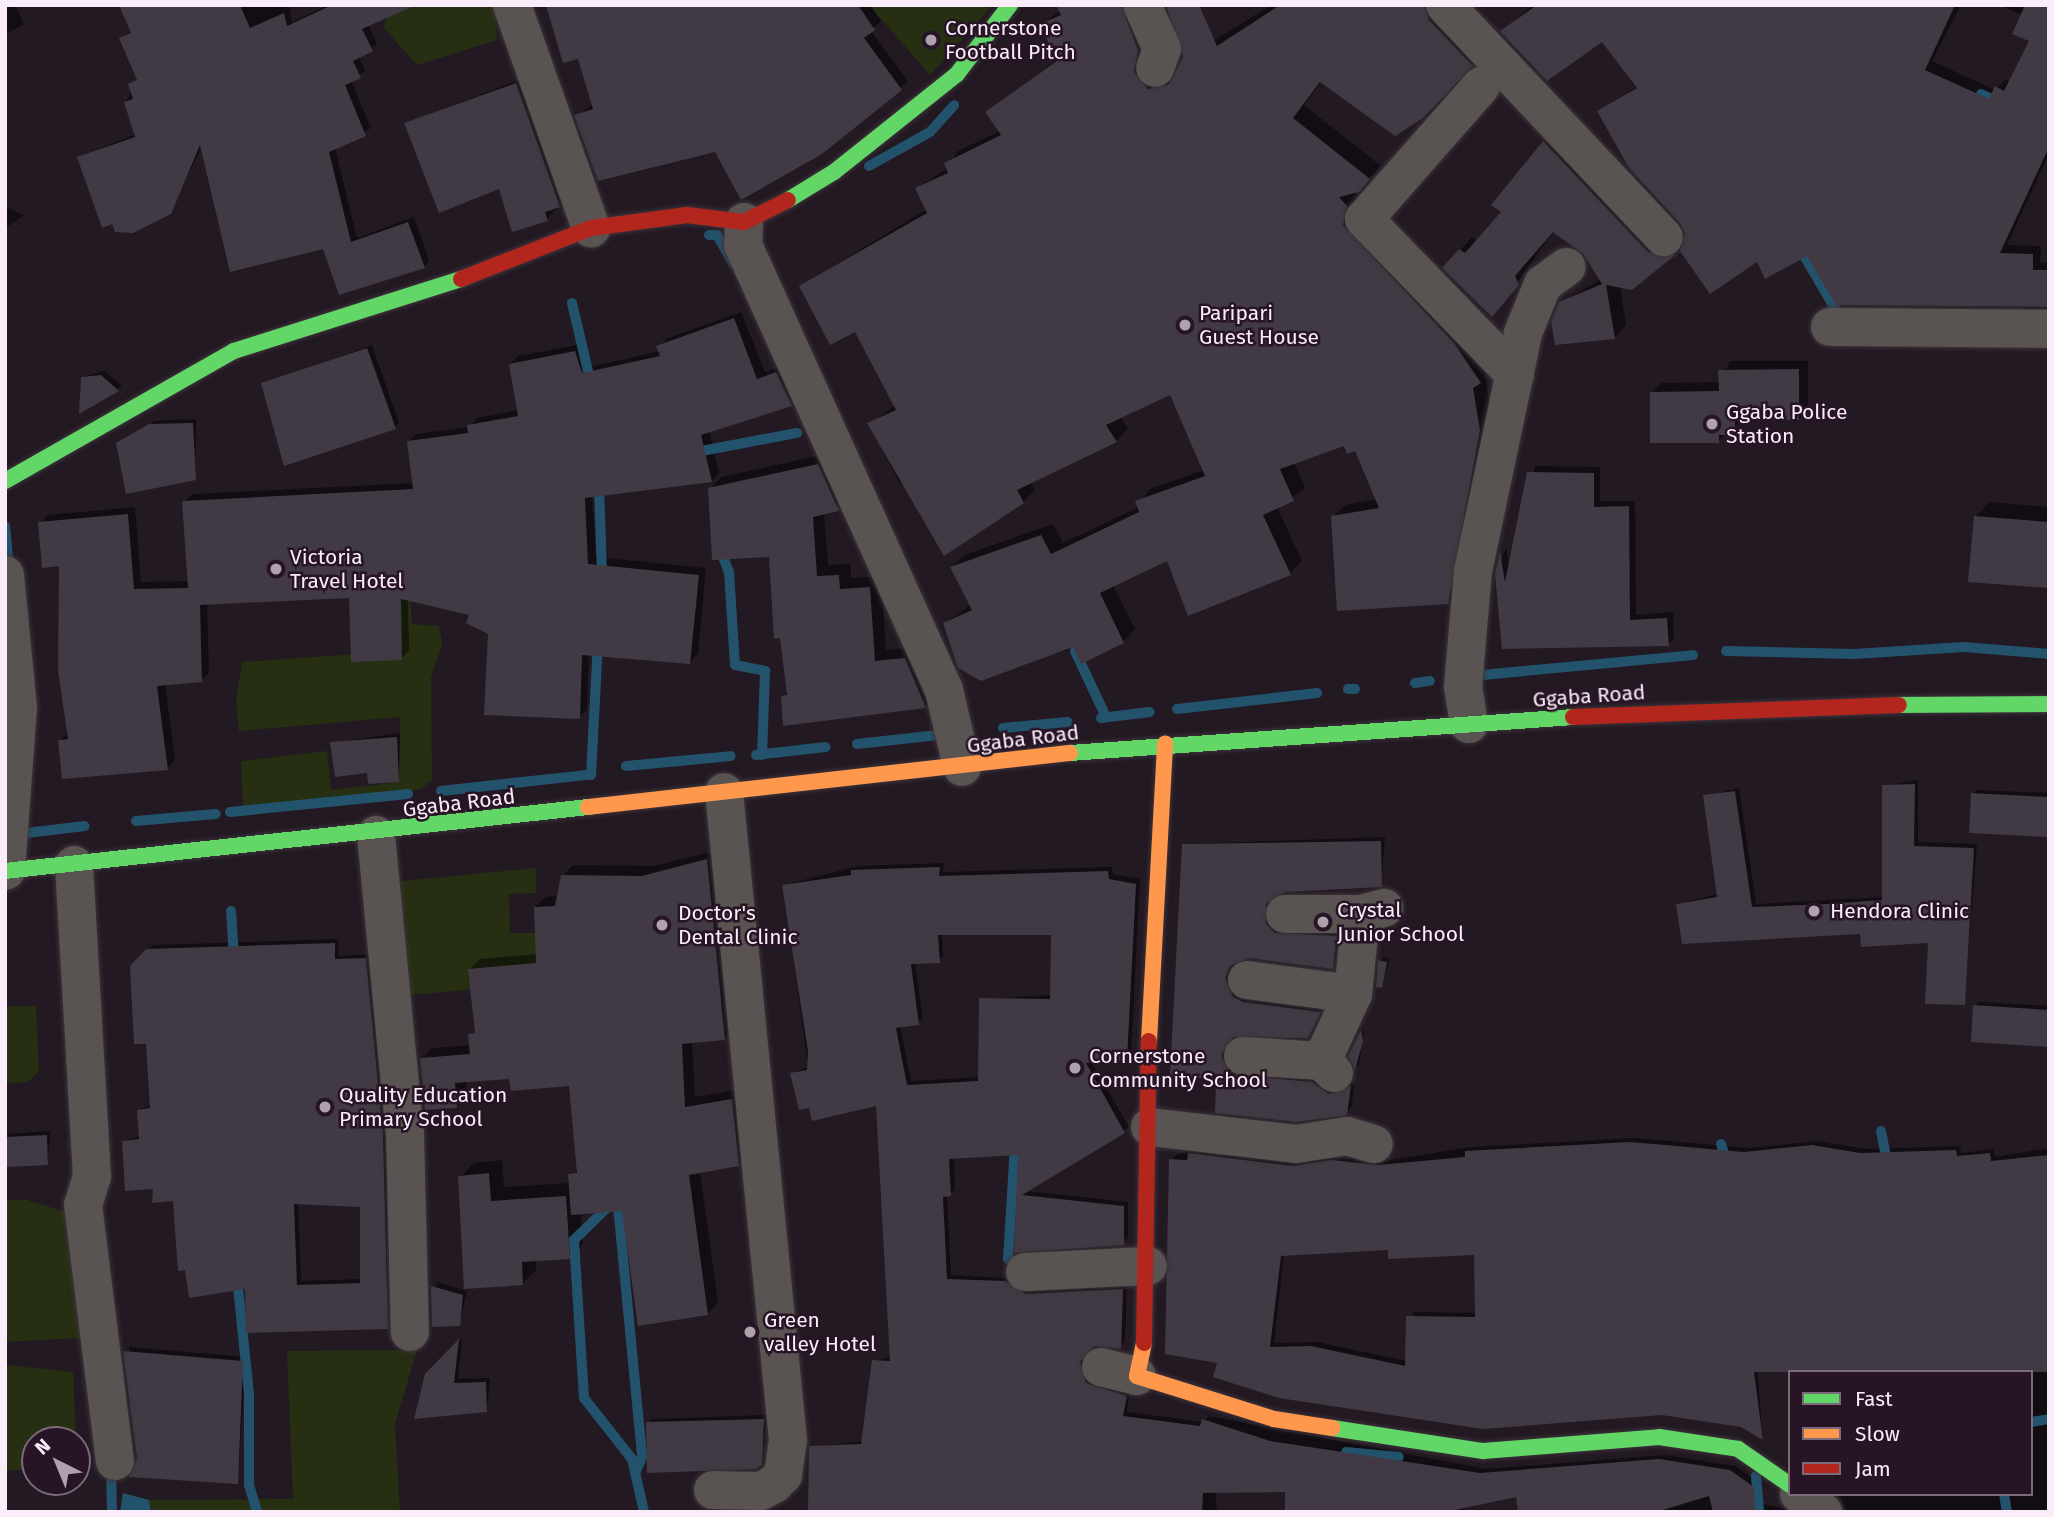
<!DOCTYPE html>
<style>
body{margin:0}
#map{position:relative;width:2054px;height:1517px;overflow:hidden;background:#231922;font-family:"Fira Sans",sans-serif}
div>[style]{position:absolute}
.green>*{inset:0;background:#272f12}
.water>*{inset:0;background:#23536c}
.shadow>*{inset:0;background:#0007}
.stream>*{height:10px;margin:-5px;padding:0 5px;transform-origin:5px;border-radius:5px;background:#23536c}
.building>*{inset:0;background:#413a44}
.roads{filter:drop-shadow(0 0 2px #3c333b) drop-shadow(0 0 2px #3c333b)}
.street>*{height:38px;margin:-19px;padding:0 19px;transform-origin:19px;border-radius:19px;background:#595351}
.fast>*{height:16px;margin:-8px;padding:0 8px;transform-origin:8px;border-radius:8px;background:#63d668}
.slow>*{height:16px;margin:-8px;padding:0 8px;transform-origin:8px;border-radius:8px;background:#ff974d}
.jam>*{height:16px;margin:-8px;padding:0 8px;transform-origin:8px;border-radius:8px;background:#b3261e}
.dots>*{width:19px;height:19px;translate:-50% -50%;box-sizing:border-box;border:4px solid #271526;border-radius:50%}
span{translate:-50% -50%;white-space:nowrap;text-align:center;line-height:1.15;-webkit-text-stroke:5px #271526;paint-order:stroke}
.poi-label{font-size:21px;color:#faecf8}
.left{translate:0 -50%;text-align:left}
.street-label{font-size:21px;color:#faecf8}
.frame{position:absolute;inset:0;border:7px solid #faecf8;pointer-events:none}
.legend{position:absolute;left:1788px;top:1370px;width:245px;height:126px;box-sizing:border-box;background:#271526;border:2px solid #7b6b7a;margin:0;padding:9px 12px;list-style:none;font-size:21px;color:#faecf8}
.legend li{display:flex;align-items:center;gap:14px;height:35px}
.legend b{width:35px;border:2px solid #7b6b7a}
.north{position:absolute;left:21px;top:1426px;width:70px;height:70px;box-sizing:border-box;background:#271526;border:2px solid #7b6b7a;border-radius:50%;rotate:317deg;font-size:19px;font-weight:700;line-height:28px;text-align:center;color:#faecf8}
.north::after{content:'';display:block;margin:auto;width:24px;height:32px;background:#afa2ad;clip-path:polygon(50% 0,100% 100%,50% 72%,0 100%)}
</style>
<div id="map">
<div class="green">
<i style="clip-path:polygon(389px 5px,495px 5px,497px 40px,417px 65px,384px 28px)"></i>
<i style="clip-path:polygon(869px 5px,993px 5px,930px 75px)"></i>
<i style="clip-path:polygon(399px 596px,410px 598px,412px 624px,439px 626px,442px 643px,431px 677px,432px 780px,421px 789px,243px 806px,241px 761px,327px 751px,331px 790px,399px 782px,400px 717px,239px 731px,236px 702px,242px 662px,399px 651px)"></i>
<i style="clip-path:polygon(536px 868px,536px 893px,509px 894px,510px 933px,542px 933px,537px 973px,575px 980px,400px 996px,393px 882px)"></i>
<i style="clip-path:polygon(5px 1006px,36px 1006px,39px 1071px,28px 1082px,5px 1083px)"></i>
<i style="clip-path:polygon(5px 1200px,27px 1200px,76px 1215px,81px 1338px,5px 1342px)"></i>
<i style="clip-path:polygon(417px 1350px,395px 1424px,400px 1512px,151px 1512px,149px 1500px,293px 1499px,287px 1351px)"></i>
<i style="clip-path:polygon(5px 1365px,73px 1372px,76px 1440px,35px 1440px,35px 1469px,5px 1471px)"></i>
</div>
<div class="water">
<i style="clip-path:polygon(123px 1493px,149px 1500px,151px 1512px,120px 1512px)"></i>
</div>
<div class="shadow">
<i style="clip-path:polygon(5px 5px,15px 5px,24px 24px,5px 35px)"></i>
<i style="clip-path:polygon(124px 5px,289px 5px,292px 22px,328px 5px,379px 5px,368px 24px,377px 44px,359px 56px,365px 71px,351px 80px,371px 128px,335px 148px,357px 238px,414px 217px,429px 261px,424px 267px,325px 247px,202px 146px,170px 212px,113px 222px,79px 157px,136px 134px,126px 102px,138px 78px,121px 39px,132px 31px)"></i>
<i style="clip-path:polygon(741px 5px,870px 5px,881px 21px,871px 31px,908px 81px,821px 153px,716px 150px,576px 116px)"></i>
<i style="clip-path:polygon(1057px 5px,1137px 5px,1151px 71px,1171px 78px,1194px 53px,1271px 5px,1440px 5px,1483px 53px,1435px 104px,1322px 81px,1304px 105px,1381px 166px,1357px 192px,1354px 213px,1491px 370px,1485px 376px,1492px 417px,1460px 590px,1447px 602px,1333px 517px,1345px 505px,1377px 499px,1356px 449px,1345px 444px,1294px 462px,1305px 488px,1277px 507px,1302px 561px,1290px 573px,1168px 559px,1113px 585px,1135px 629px,1123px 642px,959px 667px,945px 623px,971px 605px,952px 567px,964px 555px,1053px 524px,1063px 543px,1139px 507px,1149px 489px,1204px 470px,1171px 393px,1120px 416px,1128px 429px,1116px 441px,1030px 481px,1035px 490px,1023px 502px,900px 484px,870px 424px,895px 405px,856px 329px,801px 286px,927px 209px,917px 188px,948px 168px,958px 151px,1000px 131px,987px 113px,1058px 59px,1042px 25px,1060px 10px)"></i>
<i style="clip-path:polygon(1961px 5px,1932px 61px,1995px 90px,2005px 79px,2010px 82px,2031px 40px,2023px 15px,1998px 5px,2049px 5px,2049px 154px,2007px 245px,2041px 246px,2040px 262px,2049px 263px,2049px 308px,1837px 303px,1808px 254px,1757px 260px,1684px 243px,1631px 288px,1620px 286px,1626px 325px,1614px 338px,1561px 303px,1601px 279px,1584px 252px,1554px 230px,1504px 302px,1460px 250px,1472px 237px,1478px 242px,1504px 211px,1494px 204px,1557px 130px,1661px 241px,1684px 243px,1687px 232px,1599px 111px,1638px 86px,1602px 39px,1502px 31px,1533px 5px)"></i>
<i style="clip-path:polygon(522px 79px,565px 200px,547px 219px,406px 123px)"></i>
<i style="clip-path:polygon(5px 207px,24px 215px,5px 228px)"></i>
<i style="clip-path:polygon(741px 312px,765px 372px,784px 366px,798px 397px,709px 431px,719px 473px,712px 481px,592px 495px,596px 557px,706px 568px,698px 654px,690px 662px,589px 653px,587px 709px,579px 717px,471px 614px,408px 598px,409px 650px,402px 658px,351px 596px,207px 602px,209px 673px,201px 680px,165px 683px,175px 760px,167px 768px,60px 740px,69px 732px,60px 564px,40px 523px,48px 515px,135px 507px,141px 582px,189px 581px,184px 502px,192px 494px,414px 483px,408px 442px,416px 434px,469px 427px,477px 418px,519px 410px,510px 364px,518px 356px,582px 344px,590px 367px,660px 351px,666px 339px)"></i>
<i style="clip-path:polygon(372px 345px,399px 423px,395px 427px,263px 384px)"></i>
<i style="clip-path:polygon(1730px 361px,1808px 361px,1808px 409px,1799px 419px,1744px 419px,1718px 441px,1652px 392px,1661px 383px,1720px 382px)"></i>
<i style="clip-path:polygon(105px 371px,122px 386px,81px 411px,82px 377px)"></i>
<i style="clip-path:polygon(196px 419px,195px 479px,118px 444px,155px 421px)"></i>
<i style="clip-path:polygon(830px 453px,850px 498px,824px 513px,828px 565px,851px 564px,851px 578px,881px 576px,886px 650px,917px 647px,936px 694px,925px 706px,783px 697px,788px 692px,771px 555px,710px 489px,722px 477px)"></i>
<i style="clip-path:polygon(1535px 466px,1600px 467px,1600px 501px,1635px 501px,1636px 615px,1673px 612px,1674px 638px,1668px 645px,1504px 647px,1496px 574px,1506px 547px,1509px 566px)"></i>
<i style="clip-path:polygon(1990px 502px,2049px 507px,2049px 587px,1976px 516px)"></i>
<i style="clip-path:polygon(400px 733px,399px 780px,369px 771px,332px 743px)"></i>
<i style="clip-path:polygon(1918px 780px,1918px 842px,1977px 844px,1964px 1004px,1930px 941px,1677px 904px,1718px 894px,1705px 796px,1739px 788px,1756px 904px,1884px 897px,1884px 786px)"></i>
<i style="clip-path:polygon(1977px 790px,2049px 793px,2049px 835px,1972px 794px)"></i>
<i style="clip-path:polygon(1385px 837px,1381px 885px,1284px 891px,1269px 899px,1269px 920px,1340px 932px,1333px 968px,1249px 957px,1229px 972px,1237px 993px,1323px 1008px,1308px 1036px,1234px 1035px,1225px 1050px,1235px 1070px,1317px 1079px,1334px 1091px,1354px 1083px,1352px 1106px,1347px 1111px,1218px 1077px,1183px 844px)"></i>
<i style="clip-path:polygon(718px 850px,735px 1027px,725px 1038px,692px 1042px,695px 1097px,742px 1089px,749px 1154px,738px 1164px,700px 1171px,718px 1303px,707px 1314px,623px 1209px,581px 1213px,583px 1244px,569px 1258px,536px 1259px,536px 1270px,522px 1284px,460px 1177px,474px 1163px,502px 1160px,504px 1187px,571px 1183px,578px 1167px,570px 1084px,511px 1077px,466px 1081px,467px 1095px,457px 1106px,421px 1059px,432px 1048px,471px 1045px,476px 1028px,469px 970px,480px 959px,537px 954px,535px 907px,546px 897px,559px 896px,562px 876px,573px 865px,654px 866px)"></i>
<i style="clip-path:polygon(evenodd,944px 863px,943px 872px,1112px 867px,1113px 874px,1140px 879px,1131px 1054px,1091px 1061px,1129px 1127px,1026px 1191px,1128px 1202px,1128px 1239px,1016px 1251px,1020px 1153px,954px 1157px,955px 1190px,947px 1195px,951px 1275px,1127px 1285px,1125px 1343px,1094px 1344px,1083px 1356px,1091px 1379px,1130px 1391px,1127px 1412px,1203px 1422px,1209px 1416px,1486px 1469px,1665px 1455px,1735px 1466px,1758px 1482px,1759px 1503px,1799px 1512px,1520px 1512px,1518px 1495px,1465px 1506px,1465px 1512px,1286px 1512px,1287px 1490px,1215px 1491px,1217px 1512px,809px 1512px,811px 1447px,863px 1441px,874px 1361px,891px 1357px,878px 1103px,810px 1106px,792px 1074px,808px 1067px,784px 885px,858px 866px,944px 863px,1053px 933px,1052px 995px,981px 999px,980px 1077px,911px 1081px,900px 1025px,923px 1019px,915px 963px,943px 957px,942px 934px,1053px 933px)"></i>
<i style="clip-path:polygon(evenodd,338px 939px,339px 956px,370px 954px,387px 1130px,387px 1327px,247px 1287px,175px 1200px,155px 1187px,124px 1141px,141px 1136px,139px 1110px,151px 1105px,148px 1042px,132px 967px,153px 945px,338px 939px,298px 1202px,362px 1205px,362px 1279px,301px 1281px,298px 1202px)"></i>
<i style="clip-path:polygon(1384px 957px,1390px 958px,1381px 986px,1380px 961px)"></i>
<i style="clip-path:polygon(1979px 1002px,2049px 1006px,2049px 1045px,1975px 1006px)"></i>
<i style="clip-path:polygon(1364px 1029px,1359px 1064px,1356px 1067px,1350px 1056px)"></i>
<i style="clip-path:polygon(51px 1131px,47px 1163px,5px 1165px,5px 1134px)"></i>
<i style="clip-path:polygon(evenodd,1636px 1138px,1749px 1148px,1817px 1141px,1866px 1149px,1960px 1146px,1961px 1153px,1994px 1149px,1995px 1157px,2049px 1148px,2049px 1512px,1846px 1512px,1838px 1494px,2031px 1494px,2031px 1372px,1756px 1355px,1763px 1438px,1742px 1426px,1662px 1414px,1219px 1362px,1171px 1160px,1176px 1155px,1194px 1149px,1384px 1161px,1471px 1147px,1636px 1138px,1390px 1248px,1476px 1253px,1477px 1313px,1413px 1312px,1407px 1361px,1317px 1342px,1274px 1343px,1284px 1254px,1390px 1248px)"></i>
<i style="clip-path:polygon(437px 1282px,467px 1291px,459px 1325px,433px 1325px)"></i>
<i style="clip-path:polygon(462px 1338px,458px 1379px,490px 1378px,487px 1410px,426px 1375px)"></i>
<i style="clip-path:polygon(129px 1347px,246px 1357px,238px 1482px,138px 1459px)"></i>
<i style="clip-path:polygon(767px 1415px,761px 1463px,648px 1423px,652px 1419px)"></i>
</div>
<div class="stream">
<i style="left:1981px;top:94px;width:22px;rotate:24deg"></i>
<i style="left:869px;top:166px;width:70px;rotate:-29.1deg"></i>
<i style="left:930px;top:132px;width:36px;rotate:-48deg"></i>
<i style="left:709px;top:235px;width:8px"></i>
<i style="left:717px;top:235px;width:32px;rotate:60deg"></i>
<i style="left:1799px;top:247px;width:81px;rotate:59.6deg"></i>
<i style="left:572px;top:303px;width:83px;rotate:76.8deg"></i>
<i style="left:691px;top:453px;width:108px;rotate:-10.7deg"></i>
<i style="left:599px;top:485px;width:92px;rotate:88.1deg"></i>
<i style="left:5px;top:526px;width:42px;rotate:84.6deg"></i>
<i style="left:720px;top:549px;width:25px;rotate:69deg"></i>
<i style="left:729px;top:572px;width:93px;rotate:86.3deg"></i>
<i style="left:735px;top:665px;width:31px;rotate:11deg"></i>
<i style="left:765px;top:671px;width:84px;rotate:92deg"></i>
<i style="left:1075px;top:651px;width:73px;rotate:64.8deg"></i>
<i style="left:1726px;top:651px;width:128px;rotate:1.3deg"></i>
<i style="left:1854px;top:654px;width:110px;rotate:-3.6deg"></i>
<i style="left:1964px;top:647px;width:85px;rotate:4.7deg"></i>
<i style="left:1472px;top:676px;width:222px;rotate:-5.4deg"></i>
<i style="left:1415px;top:683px;width:15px;rotate:-8deg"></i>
<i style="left:1348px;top:689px;width:7px"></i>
<i style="left:1177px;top:709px;width:141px;rotate:-6.5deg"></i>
<i style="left:1101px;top:718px;width:49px;rotate:-7deg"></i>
<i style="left:1003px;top:728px;width:65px;rotate:-5.3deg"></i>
<i style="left:857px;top:744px;width:82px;rotate:-6.3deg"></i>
<i style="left:756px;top:755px;width:70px;rotate:-6.5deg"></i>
<i style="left:626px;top:766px;width:105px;rotate:-5.4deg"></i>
<i style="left:591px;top:775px;width:133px;rotate:-87deg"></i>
<i style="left:441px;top:791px;width:147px;rotate:-6.3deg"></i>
<i style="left:230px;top:812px;width:179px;rotate:-5.8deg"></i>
<i style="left:136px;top:821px;width:80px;rotate:-5deg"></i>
<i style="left:18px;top:834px;width:67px;rotate:-6.8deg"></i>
<i style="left:231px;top:911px;width:47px;rotate:86.3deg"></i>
<i style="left:1881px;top:1131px;width:36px;rotate:79deg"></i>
<i style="left:1721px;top:1144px;width:19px;rotate:72deg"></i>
<i style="left:612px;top:1203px;width:53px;rotate:135.8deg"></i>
<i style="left:574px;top:1240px;width:158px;rotate:86.4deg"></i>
<i style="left:584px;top:1398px;width:78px;rotate:51.8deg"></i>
<i style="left:632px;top:1459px;width:54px;rotate:77.2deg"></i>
<i style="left:618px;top:1206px;width:252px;rotate:84.5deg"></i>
<i style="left:642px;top:1457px;width:15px;rotate:113deg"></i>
<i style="left:1008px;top:1259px;width:115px;rotate:-86.5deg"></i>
<i style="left:237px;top:1278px;width:118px;rotate:84.1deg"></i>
<i style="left:249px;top:1395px;width:90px;rotate:90deg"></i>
<i style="left:249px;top:1485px;width:28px;rotate:73deg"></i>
<i style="left:2031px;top:1422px;width:18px;rotate:-9deg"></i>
<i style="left:1346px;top:1452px;width:53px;rotate:5.4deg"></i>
<i style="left:111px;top:1466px;width:46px;rotate:88.8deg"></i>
<i style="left:1756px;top:1476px;width:36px;rotate:85deg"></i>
<i style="left:2004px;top:1494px;width:18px;rotate:81deg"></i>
</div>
<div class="building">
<i style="clip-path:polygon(119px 5px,240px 5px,250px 28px,284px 13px,287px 26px,332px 5px,416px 5px,362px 29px,373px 51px,353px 61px,361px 78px,345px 85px,366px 136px,329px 152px,351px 242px,408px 222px,425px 268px,339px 295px,323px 249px,230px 272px,200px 145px,171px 214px,133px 233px,115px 232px,112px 224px,102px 228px,77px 157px,135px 137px,124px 102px,133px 99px,128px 84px,137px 80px,119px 38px,131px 33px)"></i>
<i style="clip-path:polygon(546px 5px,858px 5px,875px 30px,864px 38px,902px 90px,822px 154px,741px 200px,715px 152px,598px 181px,574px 115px,593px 109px,578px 59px,563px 63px)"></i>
<i style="clip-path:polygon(1056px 5px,1121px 5px,1138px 50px,1134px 72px,1148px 89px,1169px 84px,1183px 57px,1166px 5px,1199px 5px,1217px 46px,1280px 5px,1424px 5px,1429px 20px,1473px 66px,1423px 118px,1395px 136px,1320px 82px,1293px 118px,1370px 179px,1359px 192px,1339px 197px,1347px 206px,1343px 225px,1454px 343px,1481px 383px,1473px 388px,1480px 430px,1448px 604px,1337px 611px,1331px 516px,1379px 508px,1355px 451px,1347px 454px,1344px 446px,1280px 469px,1294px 501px,1263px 515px,1291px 575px,1188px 616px,1167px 561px,1100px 593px,1124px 643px,1081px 664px,1073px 647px,981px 681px,958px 668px,943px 623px,972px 610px,950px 567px,1041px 535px,1051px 554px,1139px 512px,1135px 501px,1205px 476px,1170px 395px,1106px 425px,1117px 442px,1017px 490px,1024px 503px,944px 556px,867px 423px,896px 410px,855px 332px,830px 345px,799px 286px,927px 213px,915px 188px,948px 173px,944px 163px,1001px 135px,985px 112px,1057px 61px,1040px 24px,1061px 15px)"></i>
<i style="clip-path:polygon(1537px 5px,1955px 5px,1925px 70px,1989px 99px,1995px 86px,2004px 91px,2029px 41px,2012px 34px,2025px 5px,2049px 5px,2049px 147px,2000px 253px,2033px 254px,2033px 270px,2049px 270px,2049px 307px,1836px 305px,1807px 256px,1765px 279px,1757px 262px,1710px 294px,1680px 251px,1685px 233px,1680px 223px,1629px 168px,1597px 111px,1637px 88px,1602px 42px,1547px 81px,1500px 31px)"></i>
<i style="clip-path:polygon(516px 83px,560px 207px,545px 212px,548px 221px,512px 232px,499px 189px,439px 213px,404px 123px)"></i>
<i style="clip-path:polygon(1543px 141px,1648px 252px,1675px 255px,1632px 290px,1606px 285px,1615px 339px,1555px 345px,1551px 321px,1559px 302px,1602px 284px,1583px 254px,1553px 232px,1515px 276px,1519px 285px,1492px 317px,1442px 268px,1459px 249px,1465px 253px,1501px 212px,1491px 205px)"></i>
<i style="clip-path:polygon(734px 318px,757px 379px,776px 372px,792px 406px,701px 435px,712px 482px,585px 498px,588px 564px,699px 575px,690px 664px,582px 655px,580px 719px,484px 715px,488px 634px,466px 623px,469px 615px,401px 599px,402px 660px,351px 662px,349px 598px,200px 605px,202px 682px,157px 686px,168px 770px,62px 779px,58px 740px,68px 739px,58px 670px,59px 566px,42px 568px,38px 522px,128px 514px,134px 589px,188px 588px,182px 501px,413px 489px,407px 441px,468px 433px,467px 425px,518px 416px,509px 364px,575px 351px,582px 373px,660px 356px,656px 346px)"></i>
<i style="clip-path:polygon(367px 348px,396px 429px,284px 466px,261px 383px)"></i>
<i style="clip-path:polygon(1799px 369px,1799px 420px,1735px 421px,1735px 435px,1719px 435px,1719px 443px,1650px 443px,1650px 392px,1719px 391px,1718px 370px)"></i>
<i style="clip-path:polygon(101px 375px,119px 391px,79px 414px,81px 377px)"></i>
<i style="clip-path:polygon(193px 423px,196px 480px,126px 494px,116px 443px,149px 424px)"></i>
<i style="clip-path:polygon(818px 464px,839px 511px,813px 517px,817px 576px,839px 575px,840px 589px,870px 587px,875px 661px,905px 658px,926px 708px,783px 726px,781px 696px,787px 695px,780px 638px,774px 639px,769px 557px,712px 560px,708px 488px)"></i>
<i style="clip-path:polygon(1527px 472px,1594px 473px,1594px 507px,1629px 506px,1630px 620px,1667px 618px,1669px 646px,1502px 649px,1495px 574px,1500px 551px,1505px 582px)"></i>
<i style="clip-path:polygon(1974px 516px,2049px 522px,2049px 588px,1968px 582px)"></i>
<i style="clip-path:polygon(397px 737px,399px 782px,368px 784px,367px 773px,335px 777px,330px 742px)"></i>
<i style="clip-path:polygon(1915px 784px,1914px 846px,1974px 848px,1965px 1005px,1925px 1004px,1928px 943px,1861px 947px,1860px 934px,1682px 944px,1676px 904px,1717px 897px,1703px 795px,1735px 791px,1752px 907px,1827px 904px,1882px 900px,1882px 785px)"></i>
<i style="clip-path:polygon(1971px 793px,2049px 797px,2049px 837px,1969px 833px)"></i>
<i style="clip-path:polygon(1381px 841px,1382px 887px,1284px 892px,1266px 904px,1266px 924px,1275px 933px,1337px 936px,1333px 969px,1249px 958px,1230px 966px,1225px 978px,1233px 997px,1243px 1002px,1321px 1012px,1308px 1038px,1233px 1037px,1221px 1055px,1230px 1074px,1312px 1082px,1329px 1094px,1351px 1086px,1347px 1115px,1296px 1122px,1215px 1113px,1216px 1079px,1170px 1076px,1182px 844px)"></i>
<i style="clip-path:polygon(707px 859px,725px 1040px,682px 1044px,685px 1107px,732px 1099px,739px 1166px,689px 1175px,708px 1315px,638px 1326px,622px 1211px,571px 1215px,568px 1174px,577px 1173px,569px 1086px,511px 1091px,509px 1079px,455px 1083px,457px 1108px,425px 1110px,420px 1058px,470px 1054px,468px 1034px,475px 1033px,468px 969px,536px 963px,534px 907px,555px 906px,561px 875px,642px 876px)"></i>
<i style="clip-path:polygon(evenodd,940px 867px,939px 876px,1108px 871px,1109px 879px,1136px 884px,1127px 1060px,1086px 1063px,1125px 1133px,1022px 1195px,1124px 1206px,1124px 1245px,1014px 1253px,1018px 1155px,949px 1159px,951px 1196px,943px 1197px,947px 1279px,1005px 1281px,1026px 1294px,1123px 1289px,1121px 1349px,1094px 1346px,1080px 1362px,1086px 1383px,1127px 1396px,1123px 1416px,1200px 1426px,1202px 1419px,1270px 1441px,1480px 1473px,1659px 1459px,1730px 1470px,1754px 1487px,1755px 1512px,1713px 1512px,1709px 1496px,1656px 1512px,1518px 1512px,1516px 1497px,1446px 1512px,1285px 1512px,1285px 1492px,1203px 1493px,1202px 1512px,808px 1512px,809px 1446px,861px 1444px,872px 1360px,890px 1361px,876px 1106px,812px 1121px,809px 1108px,799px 1110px,790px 1073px,807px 1070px,808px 1051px,782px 885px,851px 875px,851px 870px,940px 867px,938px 935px,1051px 935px,1050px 999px,979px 998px,978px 1081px,907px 1085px,896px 1028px,919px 1025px,911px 964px,940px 963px,938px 935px)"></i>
<i style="clip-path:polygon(evenodd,335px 943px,335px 959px,366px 958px,383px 1135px,388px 1329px,246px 1333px,245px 1289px,189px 1298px,185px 1270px,178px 1271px,173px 1201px,152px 1203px,153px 1189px,125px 1191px,122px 1141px,139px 1139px,137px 1110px,150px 1108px,146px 1044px,134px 1044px,130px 966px,146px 949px,335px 943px,294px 1204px,360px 1207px,360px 1283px,297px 1285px,294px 1204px)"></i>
<i style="clip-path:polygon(1378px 960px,1387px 962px,1382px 988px,1376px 987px)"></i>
<i style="clip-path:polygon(1973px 1005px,2049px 1010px,2049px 1047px,1971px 1042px)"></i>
<i style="clip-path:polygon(1361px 1030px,1363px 1041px,1355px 1070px,1348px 1056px)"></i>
<i style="clip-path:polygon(47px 1135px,48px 1165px,5px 1167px,5px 1137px)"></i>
<i style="clip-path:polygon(evenodd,1630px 1142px,1744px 1152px,1812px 1145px,1860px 1153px,1956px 1150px,1957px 1156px,1990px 1153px,1991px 1161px,2049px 1155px,2049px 1372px,1754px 1372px,1763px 1440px,1741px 1427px,1662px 1415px,1483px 1429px,1279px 1398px,1213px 1377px,1217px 1363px,1165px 1354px,1169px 1159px,1187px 1160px,1188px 1153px,1293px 1166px,1332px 1160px,1378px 1165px,1465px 1157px,1465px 1151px,1630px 1142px,1388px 1250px,1388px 1259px,1474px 1255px,1475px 1317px,1406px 1316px,1405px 1366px,1311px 1346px,1270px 1347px,1281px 1256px,1388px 1250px)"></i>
<i style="clip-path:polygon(489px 1173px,491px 1201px,566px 1196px,570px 1259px,522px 1262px,523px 1285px,464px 1289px,458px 1176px)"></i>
<i style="clip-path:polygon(431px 1286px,463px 1295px,460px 1326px,432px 1327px)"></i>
<i style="clip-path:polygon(459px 1339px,454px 1383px,486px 1382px,487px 1412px,414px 1419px,425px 1374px)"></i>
<i style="clip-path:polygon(123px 1351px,243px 1361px,238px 1484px,129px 1477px,137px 1458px)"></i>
<i style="clip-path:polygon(764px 1419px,762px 1465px,756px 1469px,647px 1473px,646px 1422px)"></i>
</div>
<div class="roads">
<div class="street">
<i style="left:512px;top:5px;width:237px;rotate:70.5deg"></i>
<i style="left:1142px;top:5px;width:48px;rotate:65.6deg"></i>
<i style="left:1162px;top:49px;width:20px;rotate:110deg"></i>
<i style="left:1445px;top:5px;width:319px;rotate:46.7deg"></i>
<i style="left:1481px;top:86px;width:177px;rotate:131.3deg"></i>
<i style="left:1364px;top:219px;width:217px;rotate:45.9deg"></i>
<i style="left:744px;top:222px;width:23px;rotate:92deg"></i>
<i style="left:743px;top:245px;width:488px;rotate:65.7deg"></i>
<i style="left:944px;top:690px;width:79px;rotate:76.8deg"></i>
<i style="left:1830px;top:327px;width:219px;rotate:0.5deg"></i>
<i style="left:5px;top:575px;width:133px;rotate:84.4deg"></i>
<i style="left:18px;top:707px;width:164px;rotate:94.2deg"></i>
<i style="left:1469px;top:724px;width:37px;rotate:-99deg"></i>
<i style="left:1463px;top:687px;width:116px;rotate:-85.1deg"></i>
<i style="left:1473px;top:571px;width:243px;rotate:-78.1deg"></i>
<i style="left:1523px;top:333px;width:53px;rotate:-67.8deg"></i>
<i style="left:1543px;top:284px;width:29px;rotate:-36deg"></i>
<i style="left:376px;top:835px;width:300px;rotate:84.5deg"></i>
<i style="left:405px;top:1134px;width:198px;rotate:88.6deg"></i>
<i style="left:74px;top:865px;width:312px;rotate:86.7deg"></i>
<i style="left:92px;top:1176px;width:30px;rotate:107deg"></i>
<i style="left:83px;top:1205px;width:258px;rotate:82.9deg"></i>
<i style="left:1285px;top:914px;width:76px"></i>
<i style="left:1361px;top:914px;width:24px;rotate:-15deg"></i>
<i style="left:1247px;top:980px;width:107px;rotate:7.5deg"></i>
<i style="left:1243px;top:1056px;width:79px;rotate:3.6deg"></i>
<i style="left:1322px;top:1061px;width:17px;rotate:45deg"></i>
<i style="left:1322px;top:1061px;width:74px;rotate:-65.2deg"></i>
<i style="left:1353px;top:994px;width:80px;rotate:-84.3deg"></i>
<i style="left:1150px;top:1127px;width:147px;rotate:6.6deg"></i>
<i style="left:1296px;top:1144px;width:52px;rotate:-8.9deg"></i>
<i style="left:1347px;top:1136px;width:28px;rotate:17deg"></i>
<i style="left:1025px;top:1272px;width:123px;rotate:-2.8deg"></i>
<i style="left:1101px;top:1367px;width:37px;rotate:14deg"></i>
<i style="left:713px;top:1490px;width:48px;rotate:1.2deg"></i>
<i style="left:761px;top:1491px;width:15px;rotate:-28deg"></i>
<i style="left:774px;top:1484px;width:13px;rotate:-45deg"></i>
<i style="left:783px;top:1475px;width:35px;rotate:-82deg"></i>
<i style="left:788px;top:1440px;width:651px;rotate:-95.64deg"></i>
<i style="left:1799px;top:1494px;width:30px;rotate:37deg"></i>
</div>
<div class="fast">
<i style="left:788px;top:200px;width:54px;rotate:-31.3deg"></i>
<i style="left:834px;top:172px;width:157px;rotate:-38.5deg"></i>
<i style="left:957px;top:74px;width:87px;rotate:-52.5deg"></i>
<i style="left:5px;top:481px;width:263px;rotate:-29.6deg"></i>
<i style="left:234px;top:351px;width:238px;rotate:-17.6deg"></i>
<i style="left:1899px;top:705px;width:150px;rotate:-0.4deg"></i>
<i style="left:1070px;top:753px;width:504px;rotate:-4.09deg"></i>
<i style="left:5px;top:871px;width:587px;rotate:-6.26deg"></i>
<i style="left:1332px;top:1428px;width:153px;rotate:8.7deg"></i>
<i style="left:1483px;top:1451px;width:177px;rotate:-4.5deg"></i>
<i style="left:1659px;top:1437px;width:80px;rotate:8.6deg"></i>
<i style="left:1738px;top:1449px;width:63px;rotate:34.7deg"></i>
</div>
<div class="slow">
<i style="left:588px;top:807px;width:485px;rotate:-6.4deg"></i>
<i style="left:1149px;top:1041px;width:298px;rotate:-86.9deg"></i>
<i style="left:1144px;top:1343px;width:34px;rotate:102deg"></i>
<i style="left:1137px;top:1376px;width:144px;rotate:17.4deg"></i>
<i style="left:1274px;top:1419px;width:59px;rotate:8.8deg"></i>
</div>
<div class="jam">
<i style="left:461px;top:279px;width:140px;rotate:-21.4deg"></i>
<i style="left:591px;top:228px;width:97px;rotate:-7.7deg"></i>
<i style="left:687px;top:215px;width:57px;rotate:7deg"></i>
<i style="left:744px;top:222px;width:49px;rotate:-26.6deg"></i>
<i style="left:1573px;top:717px;width:326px;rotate:-2.1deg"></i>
<i style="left:1144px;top:1343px;width:302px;rotate:-89.1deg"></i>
</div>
</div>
<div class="dots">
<i style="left:931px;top:40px;background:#afa2ad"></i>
<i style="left:1185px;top:325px;background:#afa2ad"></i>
<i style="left:1712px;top:424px;background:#afa2ad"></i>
<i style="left:276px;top:569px;background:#afa2ad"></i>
<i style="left:1814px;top:911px;background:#afa2ad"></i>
<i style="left:1323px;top:922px;background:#afa2ad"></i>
<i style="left:662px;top:925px;background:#afa2ad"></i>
<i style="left:1075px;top:1068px;background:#afa2ad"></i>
<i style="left:325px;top:1107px;background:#afa2ad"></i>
<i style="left:750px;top:1332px;background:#afa2ad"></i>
</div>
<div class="poi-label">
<span class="left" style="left:945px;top:40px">Cornerstone<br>Football Pitch</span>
<span class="left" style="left:1199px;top:325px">Paripari<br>Guest House</span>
<span class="left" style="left:1726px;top:424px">Ggaba Police<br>Station</span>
<span class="left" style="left:290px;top:569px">Victoria<br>Travel Hotel</span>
<span class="left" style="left:1337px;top:922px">Crystal<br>Junior School</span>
<span class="left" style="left:1830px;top:911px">Hendora Clinic</span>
<span class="left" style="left:678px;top:925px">Doctor's<br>Dental Clinic</span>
<span class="left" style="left:1089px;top:1068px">Cornerstone<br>Community School</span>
<span class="left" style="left:339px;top:1107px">Quality Education<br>Primary School</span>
<span class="left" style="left:764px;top:1332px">Green<br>valley Hotel</span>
</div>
<div class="street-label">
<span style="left:1589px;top:696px;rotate:-4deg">Ggaba Road</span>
<span style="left:1023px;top:739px;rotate:-7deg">Ggaba Road</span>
<span style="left:459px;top:803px;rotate:-7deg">Ggaba Road</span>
</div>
<div class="frame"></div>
<ul class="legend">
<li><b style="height:9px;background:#63d668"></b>Fast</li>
<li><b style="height:9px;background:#ff974d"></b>Slow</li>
<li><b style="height:9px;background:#b3261e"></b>Jam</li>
</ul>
<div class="north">N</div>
</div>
